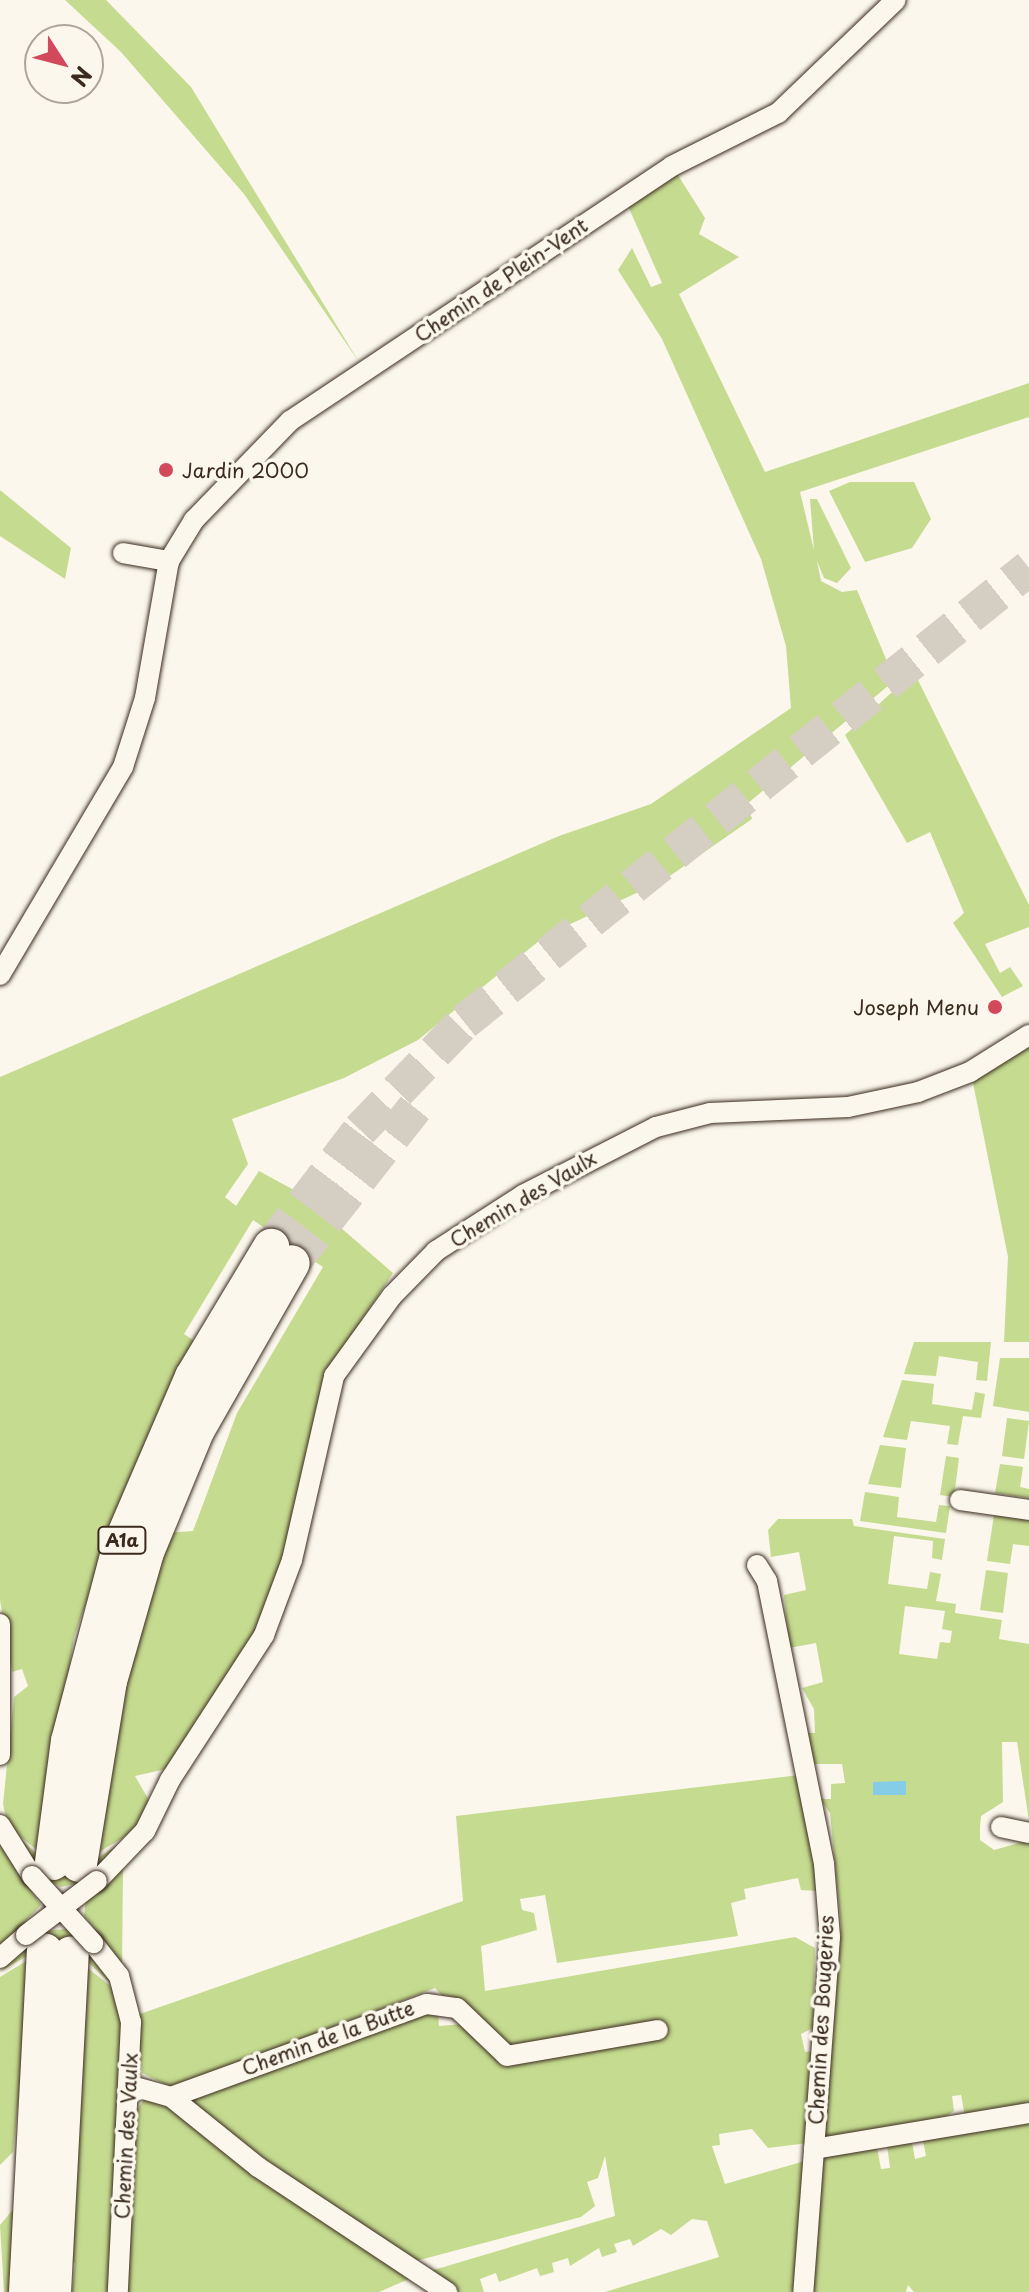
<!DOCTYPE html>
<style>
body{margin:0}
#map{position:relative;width:1029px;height:2292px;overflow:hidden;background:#fbf7ec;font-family:"Playpen Sans",sans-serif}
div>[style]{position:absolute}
.green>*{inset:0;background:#c5db90}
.water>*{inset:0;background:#85cde7}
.motorway-tunnel>*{height:36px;margin-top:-18px;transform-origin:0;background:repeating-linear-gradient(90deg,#d5cec3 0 36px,transparent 0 54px)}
.roads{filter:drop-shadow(0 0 2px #3b2a1e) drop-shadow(0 0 2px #3b2a1e)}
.minor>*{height:20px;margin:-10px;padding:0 10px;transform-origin:10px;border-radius:10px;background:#fbf7ec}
.motorway>*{height:36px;margin:-18px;padding:0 18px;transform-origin:18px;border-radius:18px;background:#fbf7ec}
.bridges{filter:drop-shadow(0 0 2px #3b2a1e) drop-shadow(0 0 2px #3b2a1e)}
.minor-bridge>*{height:20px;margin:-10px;padding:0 10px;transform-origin:10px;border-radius:10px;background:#fbf7ec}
.dots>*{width:22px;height:22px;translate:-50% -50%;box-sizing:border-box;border:4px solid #fbf7ec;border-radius:50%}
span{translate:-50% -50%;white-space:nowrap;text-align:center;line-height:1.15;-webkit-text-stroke:7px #fbf7ec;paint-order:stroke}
.shield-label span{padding:2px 6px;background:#fbf7ec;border:2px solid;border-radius:6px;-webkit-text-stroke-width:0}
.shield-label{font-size:18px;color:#3b2a1e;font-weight:700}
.street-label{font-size:20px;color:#3b2a1e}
.poi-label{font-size:20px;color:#3b2a1e}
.left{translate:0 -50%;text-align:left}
.right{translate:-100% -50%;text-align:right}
.north{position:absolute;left:24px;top:24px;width:80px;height:80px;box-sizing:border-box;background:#fbf7ec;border:2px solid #aea59a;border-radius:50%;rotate:126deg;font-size:22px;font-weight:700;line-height:32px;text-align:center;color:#3b2a1e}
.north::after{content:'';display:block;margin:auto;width:28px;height:36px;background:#d1495b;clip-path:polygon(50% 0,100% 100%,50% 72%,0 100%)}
</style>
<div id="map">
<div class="green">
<i style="clip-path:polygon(65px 0,106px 0,191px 87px,359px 362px,244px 194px,121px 52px)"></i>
<i style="clip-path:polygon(676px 172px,705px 218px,699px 234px,739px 257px,679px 294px,765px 472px,1029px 383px,1029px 417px,800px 492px,814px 550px,810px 499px,817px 499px,851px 568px,837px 583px,824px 578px,817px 561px,821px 581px,842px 592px,857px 590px,891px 671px,889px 685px,747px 804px,752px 819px,664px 880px,545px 936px,418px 1040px,344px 1078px,232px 1119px,248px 1164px,225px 1197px,236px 1206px,259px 1171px,303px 1195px,393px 1273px,328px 1371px,289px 1551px,245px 1658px,166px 1769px,135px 1776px,150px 1802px,136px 1830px,94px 1855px,115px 1712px,166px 1533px,193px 1531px,237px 1413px,323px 1267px,253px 1220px,184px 1334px,196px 1342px,133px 1470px,74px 1637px,41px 1853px,8px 1827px,45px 1862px,86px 1865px,137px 1833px,84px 1882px,61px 1887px,43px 1878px,8px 1827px,3px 1804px,14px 1697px,28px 1686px,22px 1669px,12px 1672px,0 1600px,0 1077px,559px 836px,651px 804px,791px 708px,786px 646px,761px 559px,662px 339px,618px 270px,632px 248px,651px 287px,662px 283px,628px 206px)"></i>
<i style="clip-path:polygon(850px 482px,914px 482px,931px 519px,912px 548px,865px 562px,829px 491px)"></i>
<i style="clip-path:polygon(0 490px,71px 548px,65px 579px,0 536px)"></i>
<i style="clip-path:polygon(914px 672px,1029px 905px,1029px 927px,985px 944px,1000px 973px,1010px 967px,1023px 986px,1002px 997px,953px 923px,964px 913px,930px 832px,907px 843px,845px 735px)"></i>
<i style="clip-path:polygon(1029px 1046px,1029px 1342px,1004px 1342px,1008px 1257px,972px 1078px)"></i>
<i style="clip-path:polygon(914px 1342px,991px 1342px,987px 1381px,976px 1380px,978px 1362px,939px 1356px,936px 1376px,904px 1374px)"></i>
<i style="clip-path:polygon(1000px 1358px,1029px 1358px,1029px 1412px,993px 1406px)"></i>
<i style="clip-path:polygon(902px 1380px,934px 1384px,932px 1404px,972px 1410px,975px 1392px,985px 1394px,981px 1418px,963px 1416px,958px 1445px,947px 1444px,950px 1426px,911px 1421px,907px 1440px,883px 1437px)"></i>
<i style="clip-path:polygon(1007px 1418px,1029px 1421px,1024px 1459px,1002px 1456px)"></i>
<i style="clip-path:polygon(880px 1445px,906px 1448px,901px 1488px,868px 1484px)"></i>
<i style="clip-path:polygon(946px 1456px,959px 1458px,954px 1497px,940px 1495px)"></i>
<i style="clip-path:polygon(1000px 1464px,1023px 1467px,1020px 1487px,1029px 1489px,1029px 1498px,995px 1493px)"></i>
<i style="clip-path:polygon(865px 1492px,899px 1497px,897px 1517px,936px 1522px,939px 1505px,950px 1506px,946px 1533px,860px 1521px)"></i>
<i style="clip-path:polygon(994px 1515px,1029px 1520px,1029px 1546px,1013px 1544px,1010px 1564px,987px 1561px)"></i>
<i style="clip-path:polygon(evenodd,778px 1519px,852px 1519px,854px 1526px,945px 1539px,942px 1560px,932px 1558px,933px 1541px,894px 1536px,888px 1584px,927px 1589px,930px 1572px,941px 1574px,936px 1601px,956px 1604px,955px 1613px,1002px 1620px,999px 1639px,1029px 1644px,1029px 1821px,1017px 1742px,1002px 1742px,1003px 1802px,981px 1816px,980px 1827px,980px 1840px,994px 1850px,1029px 1840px,1029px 2106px,965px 2117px,961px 2095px,952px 2096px,954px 2111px,936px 2123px,828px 2141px,820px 2124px,841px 1926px,830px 1813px,820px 1799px,831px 1799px,831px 1784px,845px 1783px,842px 1764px,811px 1764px,805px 1733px,815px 1733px,814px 1709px,802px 1688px,823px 1682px,816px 1643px,789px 1648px,784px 1595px,806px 1590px,799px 1552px,771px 1557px,768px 1530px,778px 1519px,905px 1606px,945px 1611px,942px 1629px,952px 1631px,950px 1643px,940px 1642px,937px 1659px,899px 1654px,905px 1606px)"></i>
<i style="clip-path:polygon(986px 1570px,1008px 1573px,1003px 1613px,980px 1610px)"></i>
<i style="clip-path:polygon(799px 1775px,818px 1891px,801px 1890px,798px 1878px,744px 1889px,746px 1899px,731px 1903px,738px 1936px,557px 1963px,545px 1895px,520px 1899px,522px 1910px,534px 1913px,537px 1930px,481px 1946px,485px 1991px,795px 1937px,815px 1948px,813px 2028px,801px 2034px,805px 2052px,812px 2051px,808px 2143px,768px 2148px,752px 2129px,719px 2134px,720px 2145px,712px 2146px,725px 2184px,805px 2161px,797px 2292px,605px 2292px,719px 2257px,707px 2221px,692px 2219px,671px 2235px,661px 2229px,633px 2246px,630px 2239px,614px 2244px,617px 2252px,602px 2257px,599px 2248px,570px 2266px,568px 2258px,552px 2263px,554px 2272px,540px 2276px,537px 2268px,499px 2282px,496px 2273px,480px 2279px,484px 2292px,459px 2292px,427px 2272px,615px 2216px,605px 2156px,598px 2178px,587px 2182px,595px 2206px,581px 2217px,412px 2262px,197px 2111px,194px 2099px,418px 2010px,438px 2012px,439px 2026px,463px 2024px,500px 2059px,435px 1988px,173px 2088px,142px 2073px,137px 2015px,463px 1901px,456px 1816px)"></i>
<i style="clip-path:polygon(0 1845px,41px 1905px,0 1947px)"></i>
<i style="clip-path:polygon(123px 1867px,122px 1966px,84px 1915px,86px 1900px)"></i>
<i style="clip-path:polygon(67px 1929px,117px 1989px,78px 1953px,40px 1948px,0 1972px,40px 1931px)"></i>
<i style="clip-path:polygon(33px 1957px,13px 2152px,0 2165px,0 1977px)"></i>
<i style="clip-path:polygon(85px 1966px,118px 1992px,122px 2010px,111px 2292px,72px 2292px,75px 2263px,69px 2262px)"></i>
<i style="clip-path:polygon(145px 2098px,162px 2100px,409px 2279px,379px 2292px,125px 2292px,133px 2116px)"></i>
<i style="clip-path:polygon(1029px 2121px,1029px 2292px,914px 2292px,908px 2285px,906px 2292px,811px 2292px,818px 2168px,827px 2157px,877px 2147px,881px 2169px,890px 2168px,887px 2145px,912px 2142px,915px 2159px,926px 2156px,923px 2141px)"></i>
<i style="clip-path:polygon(16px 2206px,12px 2292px,4px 2292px,0 2225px)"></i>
</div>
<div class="water">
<i style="clip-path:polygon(906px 1781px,906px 1795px,873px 1795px,873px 1782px)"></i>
</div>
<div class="motorway-tunnel">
<i style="left:271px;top:1247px;width:147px;rotate:-52.7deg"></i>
<i style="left:360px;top:1130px;width:150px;rotate:-46.1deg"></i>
<i style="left:464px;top:1022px;width:725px;rotate:-38.78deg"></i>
<i style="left:292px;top:1263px;width:211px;rotate:-51.6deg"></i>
</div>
<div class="roads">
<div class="minor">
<i style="left:123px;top:553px;width:47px;rotate:9.9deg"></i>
<i style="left:0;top:975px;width:242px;rotate:-59.4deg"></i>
<i style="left:123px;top:767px;width:72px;rotate:-72.3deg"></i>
<i style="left:145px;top:698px;width:139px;rotate:-80.1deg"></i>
<i style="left:169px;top:561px;width:48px;rotate:-58.6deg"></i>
<i style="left:194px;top:520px;width:138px;rotate:-45.9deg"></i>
<i style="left:290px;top:421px;width:459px;rotate:-33.7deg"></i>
<i style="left:672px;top:166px;width:119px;rotate:-26.6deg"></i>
<i style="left:778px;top:113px;width:163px;rotate:-43.8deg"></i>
<i style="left:960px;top:1500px;width:70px;rotate:8.2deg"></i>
<i style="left:757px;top:1565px;width:19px;rotate:58deg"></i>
<i style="left:767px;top:1581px;width:289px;rotate:78.6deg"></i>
<i style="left:824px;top:1864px;width:73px;rotate:85.3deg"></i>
<i style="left:830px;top:1937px;width:356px;rotate:94.3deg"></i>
<i style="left:0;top:1624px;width:131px;rotate:90deg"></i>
<i style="left:0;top:1825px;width:60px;rotate:57.9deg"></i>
<i style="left:1001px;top:1827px;width:29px;rotate:12deg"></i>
<i style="left:97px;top:1881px;width:69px;rotate:-46.2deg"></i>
<i style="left:145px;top:1831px;width:57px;rotate:-63.9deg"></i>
<i style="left:170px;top:1780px;width:173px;rotate:-57deg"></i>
<i style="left:264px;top:1635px;width:80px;rotate:-69.5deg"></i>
<i style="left:292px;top:1560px;width:189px;rotate:-77.1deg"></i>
<i style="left:334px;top:1376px;width:99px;rotate:-54.1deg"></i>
<i style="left:392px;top:1296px;width:63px;rotate:-45.6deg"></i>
<i style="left:436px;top:1251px;width:103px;rotate:-32.8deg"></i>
<i style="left:523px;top:1195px;width:149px;rotate:-27.1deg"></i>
<i style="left:656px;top:1127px;width:56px;rotate:-14.5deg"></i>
<i style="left:710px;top:1113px;width:138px;rotate:-2.5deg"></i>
<i style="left:848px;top:1107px;width:72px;rotate:-12.1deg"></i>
<i style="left:918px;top:1092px;width:56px;rotate:-21deg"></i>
<i style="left:970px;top:1072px;width:70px;rotate:-32.1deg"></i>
<i style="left:93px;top:1943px;width:42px;rotate:51.8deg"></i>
<i style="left:119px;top:1976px;width:48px;rotate:75.4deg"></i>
<i style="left:131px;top:2022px;width:270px;rotate:92.8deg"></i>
<i style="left:0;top:1958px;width:35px;rotate:-41deg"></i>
<i style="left:132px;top:2086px;width:41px;rotate:15.8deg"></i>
<i style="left:171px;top:2097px;width:112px;rotate:38.8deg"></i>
<i style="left:258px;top:2167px;width:227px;rotate:33.5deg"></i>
<i style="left:171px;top:2097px;width:272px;rotate:-20deg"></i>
<i style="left:427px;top:2004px;width:30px;rotate:8deg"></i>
<i style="left:457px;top:2008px;width:69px;rotate:43.8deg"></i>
<i style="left:507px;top:2056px;width:153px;rotate:-9.8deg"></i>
<i style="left:814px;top:2149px;width:218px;rotate:-9.5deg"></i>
</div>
<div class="motorway">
<i style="left:53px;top:1862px;width:122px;rotate:-82.5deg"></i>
<i style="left:69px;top:1741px;width:204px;rotate:-75.2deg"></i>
<i style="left:121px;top:1544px;width:182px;rotate:-66.7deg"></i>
<i style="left:193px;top:1377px;width:152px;rotate:-59deg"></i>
<i style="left:79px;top:1864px;width:185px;rotate:-80.7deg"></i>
<i style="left:109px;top:1681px;width:134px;rotate:-74deg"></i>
<i style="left:146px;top:1552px;width:131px;rotate:-67.5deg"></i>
<i style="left:196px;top:1431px;width:193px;rotate:-60.3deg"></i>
<i style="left:27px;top:2292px;width:341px;rotate:-87deg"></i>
<i style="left:53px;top:2292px;width:338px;rotate:-87deg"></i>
</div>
</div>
<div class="bridges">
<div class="minor-bridge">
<i style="left:32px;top:1876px;width:91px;rotate:47.7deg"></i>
<i style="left:26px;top:1935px;width:89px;rotate:-37.3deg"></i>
</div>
</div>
<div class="dots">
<i style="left:166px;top:470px;background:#d1495b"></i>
<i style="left:995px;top:1007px;background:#d1495b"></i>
</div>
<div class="shield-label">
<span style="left:122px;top:1540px">A1a</span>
</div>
<div class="street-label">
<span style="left:501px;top:280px;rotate:-34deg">Chemin de Plein-Vent</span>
<span style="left:523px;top:1199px;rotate:-31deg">Chemin des Vaulx</span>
<span style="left:821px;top:2020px;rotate:-87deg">Chemin des Bougeries</span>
<span style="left:328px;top:2038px;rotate:-20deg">Chemin de la Butte</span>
<span style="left:126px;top:2136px;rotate:-87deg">Chemin des Vaulx</span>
</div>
<div class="poi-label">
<span class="left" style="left:182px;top:470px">Jardin 2000</span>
<span class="right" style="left:979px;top:1007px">Joseph Menu</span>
</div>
<div class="north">N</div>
</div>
